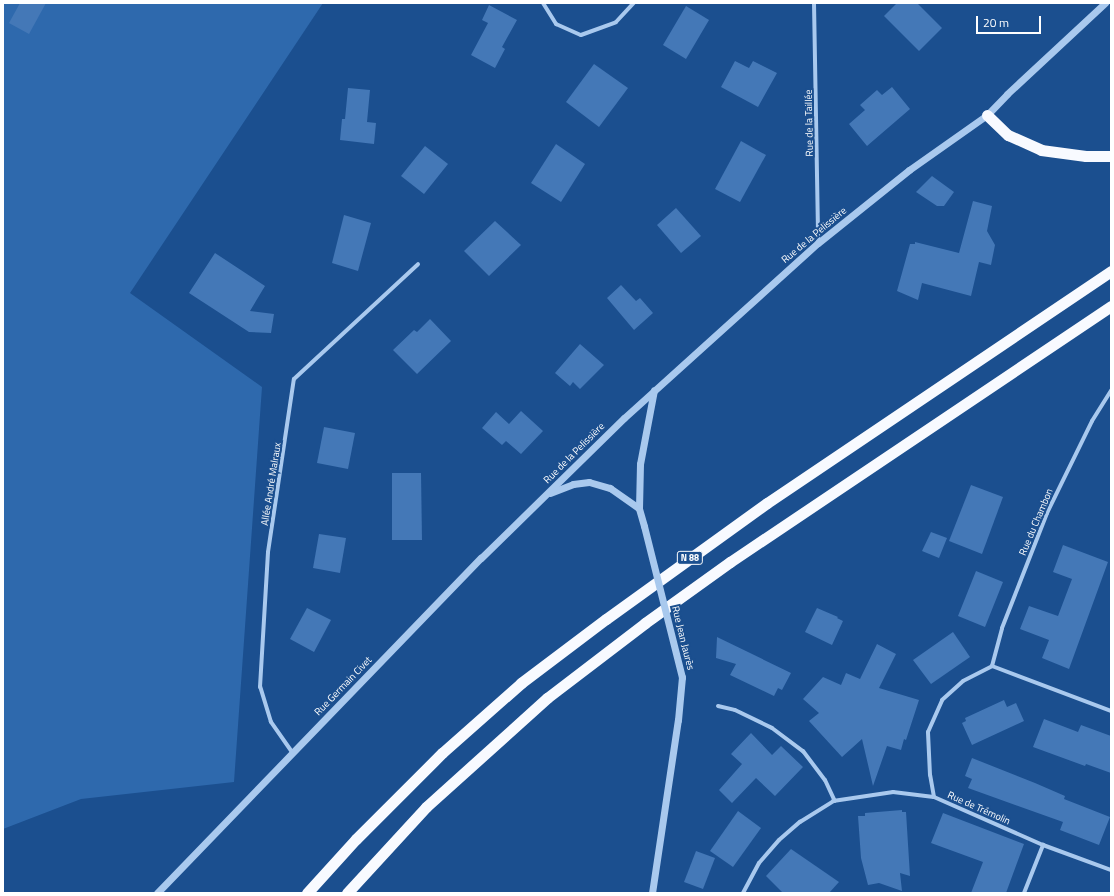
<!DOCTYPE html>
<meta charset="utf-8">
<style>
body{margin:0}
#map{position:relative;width:1114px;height:896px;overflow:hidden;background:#1b4f8f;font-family:"Titillium Web",sans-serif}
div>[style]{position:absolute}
.green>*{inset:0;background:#2e69ad}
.building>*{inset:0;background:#4478b7}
.minor>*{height:4px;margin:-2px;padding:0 2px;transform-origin:2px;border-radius:2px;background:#a9c9ee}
.tertiary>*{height:7px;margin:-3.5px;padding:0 3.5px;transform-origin:3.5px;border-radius:3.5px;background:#a9c9ee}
.trunk>*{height:11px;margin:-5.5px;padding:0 5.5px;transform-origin:5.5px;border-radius:5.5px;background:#f8faff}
.tertiary-bridge>*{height:7px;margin:-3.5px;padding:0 3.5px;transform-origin:3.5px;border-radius:3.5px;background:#a9c9ee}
span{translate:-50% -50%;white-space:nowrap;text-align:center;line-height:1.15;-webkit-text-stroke:4px #1b4f8f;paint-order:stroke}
.shield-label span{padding:1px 3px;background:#1b4f8f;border:1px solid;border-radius:3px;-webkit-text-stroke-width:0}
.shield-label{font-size:9px;color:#fff;font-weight:700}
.street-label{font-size:10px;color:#fff}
.frame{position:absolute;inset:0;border:4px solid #fff;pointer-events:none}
.scale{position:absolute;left:976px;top:16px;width:65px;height:18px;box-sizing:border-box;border:2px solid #fff;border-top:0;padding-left:5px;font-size:12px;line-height:14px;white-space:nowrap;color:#fff;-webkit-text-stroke:3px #1b4f8f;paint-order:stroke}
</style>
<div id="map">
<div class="green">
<i style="clip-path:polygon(3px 3px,323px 3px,130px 293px,262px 387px,234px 782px,81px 799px,3px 829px)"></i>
</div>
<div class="building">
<i style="clip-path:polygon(20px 3px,46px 3px,29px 34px,9px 23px)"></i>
<i style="clip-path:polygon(897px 3px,917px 3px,942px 28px,919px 51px,884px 16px)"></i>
<i style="clip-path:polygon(489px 5px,517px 20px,502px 47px,505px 49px,495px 68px,471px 55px,488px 23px,482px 20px)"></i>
<i style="clip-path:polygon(686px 6px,709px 20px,686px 59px,663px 45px)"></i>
<i style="clip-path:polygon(735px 61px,749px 68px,753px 61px,777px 73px,758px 107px,721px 87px)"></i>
<i style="clip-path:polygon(594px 64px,628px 88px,599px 127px,566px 102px)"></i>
<i style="clip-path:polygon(892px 87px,910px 109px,867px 146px,849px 124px,865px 110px,860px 105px,877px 90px,882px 95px)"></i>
<i style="clip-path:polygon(348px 88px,370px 90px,367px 122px,376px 123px,374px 144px,340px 140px,342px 119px,345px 119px)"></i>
<i style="clip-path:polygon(741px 141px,766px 155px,740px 202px,715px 189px)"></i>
<i style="clip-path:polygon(556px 144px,585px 164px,561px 202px,531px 183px)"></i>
<i style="clip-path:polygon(425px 146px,448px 164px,424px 194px,401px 176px)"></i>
<i style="clip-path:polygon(932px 176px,954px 192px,944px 206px,937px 206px,916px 192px)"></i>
<i style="clip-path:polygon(973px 201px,992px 206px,987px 231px,995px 245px,991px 265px,979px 262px,971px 296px,922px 283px,918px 300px,897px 291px,910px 244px,915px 244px,915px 242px,959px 253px)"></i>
<i style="clip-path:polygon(676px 208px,701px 236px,681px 253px,657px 225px)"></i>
<i style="clip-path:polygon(344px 215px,371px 223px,358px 271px,332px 263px)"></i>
<i style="clip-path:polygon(495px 221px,521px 245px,489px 276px,464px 251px)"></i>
<i style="clip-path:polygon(215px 253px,265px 286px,250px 311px,274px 314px,271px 333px,249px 332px,189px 293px)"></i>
<i style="clip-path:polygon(621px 285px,636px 301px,640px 298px,653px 313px,634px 330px,607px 298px)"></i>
<i style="clip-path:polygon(430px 319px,451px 341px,417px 374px,393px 350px,414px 330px,417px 332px)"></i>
<i style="clip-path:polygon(580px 344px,604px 365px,580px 389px,573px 382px,570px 386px,555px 373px)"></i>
<i style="clip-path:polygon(521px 411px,543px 431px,521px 454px,506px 441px,502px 445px,482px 428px,496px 412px,509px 424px)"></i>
<i style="clip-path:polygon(324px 427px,355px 433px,348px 469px,317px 463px)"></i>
<i style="clip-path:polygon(392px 473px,421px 473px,422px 540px,392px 540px)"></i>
<i style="clip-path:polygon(971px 485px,1003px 497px,982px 554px,949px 541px)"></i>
<i style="clip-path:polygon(931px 532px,947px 538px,939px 558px,922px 551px)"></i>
<i style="clip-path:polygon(319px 534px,346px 538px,340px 573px,313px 568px)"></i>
<i style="clip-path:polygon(1063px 545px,1108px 562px,1069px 669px,1042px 658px,1049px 640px,1020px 629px,1029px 606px,1058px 616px,1072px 579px,1053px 572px)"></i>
<i style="clip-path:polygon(976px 571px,1003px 582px,985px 627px,958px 616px)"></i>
<i style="clip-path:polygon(307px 608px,331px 620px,314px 652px,290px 639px)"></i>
<i style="clip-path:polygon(817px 608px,838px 617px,837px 618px,843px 621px,832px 645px,805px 632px)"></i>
<i style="clip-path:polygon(953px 632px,970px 657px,931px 684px,913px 660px)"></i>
<i style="clip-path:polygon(717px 637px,791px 673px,782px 690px,778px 688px,774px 696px,730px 675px,736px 664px,716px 658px)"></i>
<i style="clip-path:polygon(877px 644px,896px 654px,879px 688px,919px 700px,906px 740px,904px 739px,901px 750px,887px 746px,873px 786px,862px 739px,842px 757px,809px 721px,819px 713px,803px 699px,823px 677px,841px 685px,846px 673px,860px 679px)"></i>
<i style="clip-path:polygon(1004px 700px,1007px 707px,1016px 703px,1024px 721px,972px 745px,962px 723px,966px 721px,965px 718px)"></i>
<i style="clip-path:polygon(1044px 719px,1078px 732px,1081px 725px,1111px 736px,1111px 773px,1086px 764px,1085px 766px,1033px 747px)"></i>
<i style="clip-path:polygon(751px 733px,772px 755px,781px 746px,803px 767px,775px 796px,756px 778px,732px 803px,719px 790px,742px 764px,731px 754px)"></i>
<i style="clip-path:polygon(972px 758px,1035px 783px,1065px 796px,1064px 799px,1110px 817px,1099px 845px,1060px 830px,1063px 822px,968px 788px,972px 779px,965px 776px)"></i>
<i style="clip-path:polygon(902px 810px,902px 812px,906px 812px,910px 876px,900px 873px,902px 891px,879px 883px,868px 885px,861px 858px,858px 816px,865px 816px,865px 813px)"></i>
<i style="clip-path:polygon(738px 811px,761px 828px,733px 867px,710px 851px)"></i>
<i style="clip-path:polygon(943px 813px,1024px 844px,1006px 893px,971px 893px,983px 862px,931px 843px)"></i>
<i style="clip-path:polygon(791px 849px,839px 882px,829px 893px,783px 893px,766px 876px)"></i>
<i style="clip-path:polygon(696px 851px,715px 858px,703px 889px,684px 882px)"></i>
</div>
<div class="minor">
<i style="left:543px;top:3px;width:25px;rotate:58deg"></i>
<i style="left:556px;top:24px;width:27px;rotate:24deg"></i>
<i style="left:581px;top:35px;width:37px;rotate:-20deg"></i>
<i style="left:616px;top:22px;width:26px;rotate:-47deg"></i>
<i style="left:814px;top:3px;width:240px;rotate:89deg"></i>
<i style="left:992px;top:666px;width:39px;rotate:-75deg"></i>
<i style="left:1002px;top:628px;width:123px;rotate:-68.6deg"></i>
<i style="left:1047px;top:513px;width:102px;rotate:-63.9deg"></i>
<i style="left:1092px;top:421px;width:36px;rotate:-58deg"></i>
<i style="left:718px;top:706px;width:17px;rotate:13deg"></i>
<i style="left:735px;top:710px;width:41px;rotate:25.9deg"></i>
<i style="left:772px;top:728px;width:39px;rotate:37deg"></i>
<i style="left:803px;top:751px;width:36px;rotate:53deg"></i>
<i style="left:825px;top:780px;width:23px;rotate:65deg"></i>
<i style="left:292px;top:752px;width:37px;rotate:-125deg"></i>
<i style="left:271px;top:722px;width:37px;rotate:-107deg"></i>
<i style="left:260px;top:687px;width:135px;rotate:-86.6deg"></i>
<i style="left:268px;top:552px;width:175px;rotate:-81.5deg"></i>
<i style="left:294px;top:379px;width:169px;rotate:-42.8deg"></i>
<i style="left:934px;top:797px;width:22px;rotate:-100deg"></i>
<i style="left:930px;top:775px;width:43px;rotate:-92.7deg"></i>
<i style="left:928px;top:732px;width:35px;rotate:-66deg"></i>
<i style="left:942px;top:700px;width:28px;rotate:-42deg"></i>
<i style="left:963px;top:681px;width:33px;rotate:-27deg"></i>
<i style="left:992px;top:666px;width:127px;rotate:20.7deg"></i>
<i style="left:743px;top:893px;width:34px;rotate:-62deg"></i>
<i style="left:759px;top:863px;width:30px;rotate:-49deg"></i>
<i style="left:779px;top:840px;width:28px;rotate:-41deg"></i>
<i style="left:800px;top:822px;width:39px;rotate:-32deg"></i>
<i style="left:833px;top:801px;width:61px;rotate:-8.5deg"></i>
<i style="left:893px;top:792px;width:41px;rotate:7deg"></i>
<i style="left:934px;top:797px;width:119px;rotate:23.8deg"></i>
<i style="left:1043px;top:845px;width:72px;rotate:20.2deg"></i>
<i style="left:1024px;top:893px;width:52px;rotate:-68.4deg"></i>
</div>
<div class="tertiary">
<i style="left:550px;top:493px;width:25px;rotate:-21deg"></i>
<i style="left:573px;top:484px;width:16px;rotate:-7deg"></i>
<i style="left:589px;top:482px;width:22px;rotate:16deg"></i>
<i style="left:610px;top:488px;width:35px;rotate:35deg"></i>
<i style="left:644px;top:526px;width:19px;rotate:-106deg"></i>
<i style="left:639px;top:508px;width:44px;rotate:-88.7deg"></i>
<i style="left:640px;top:464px;width:75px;rotate:-79.3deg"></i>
<i style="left:157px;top:893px;width:466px;rotate:-46deg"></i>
<i style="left:481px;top:558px;width:200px;rotate:-44.4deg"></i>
<i style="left:624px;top:418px;width:261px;rotate:-42.1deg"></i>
<i style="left:818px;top:243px;width:117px;rotate:-38.7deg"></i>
<i style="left:909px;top:170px;width:95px;rotate:-35.2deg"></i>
<i style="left:987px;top:115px;width:29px;rotate:-46deg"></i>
<i style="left:1007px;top:94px;width:134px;rotate:-42.9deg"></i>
<i style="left:652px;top:893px;width:175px;rotate:-81.5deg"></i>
<i style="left:678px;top:720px;width:43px;rotate:-84.7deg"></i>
</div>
<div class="trunk">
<i style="left:987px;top:115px;width:29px;rotate:44deg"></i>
<i style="left:1008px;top:135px;width:36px;rotate:24deg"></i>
<i style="left:1041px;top:150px;width:45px;rotate:7.6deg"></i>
<i style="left:1086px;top:156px;width:25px"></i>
<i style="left:307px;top:893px;width:73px;rotate:-47.8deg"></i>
<i style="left:356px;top:839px;width:122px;rotate:-45deg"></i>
<i style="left:442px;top:753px;width:106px;rotate:-41.5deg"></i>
<i style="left:521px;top:683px;width:106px;rotate:-37deg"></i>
<i style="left:606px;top:619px;width:198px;rotate:-35.8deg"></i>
<i style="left:767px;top:503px;width:415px;rotate:-34deg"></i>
<i style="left:347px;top:893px;width:117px;rotate:-47.4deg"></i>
<i style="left:426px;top:807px;width:163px;rotate:-42deg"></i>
<i style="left:547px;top:698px;width:123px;rotate:-37.4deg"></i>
<i style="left:645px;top:623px;width:105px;rotate:-35.7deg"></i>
<i style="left:730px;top:562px;width:459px;rotate:-33.9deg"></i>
</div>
<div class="tertiary-bridge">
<i style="left:644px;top:526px;width:156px;rotate:75.9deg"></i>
</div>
<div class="shield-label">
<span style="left:690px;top:558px">N 88</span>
</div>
<div class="street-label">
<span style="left:809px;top:123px;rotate:-91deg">Rue de la Taillée</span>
<span style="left:814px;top:235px;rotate:-40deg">Rue de la Pelissière</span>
<span style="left:574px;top:453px;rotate:-45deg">Rue de la Pelissière</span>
<span style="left:271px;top:484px;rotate:-81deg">Allée André Malraux</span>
<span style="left:1036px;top:522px;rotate:-67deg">Rue du Chambon</span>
<span style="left:683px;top:638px;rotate:76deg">Rue Jean Jaurès</span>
<span style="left:343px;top:686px;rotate:-46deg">Rue Germain Civet</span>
<span style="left:979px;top:808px;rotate:24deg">Rue de Trémolin</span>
</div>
<div class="frame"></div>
<div class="scale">20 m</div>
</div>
